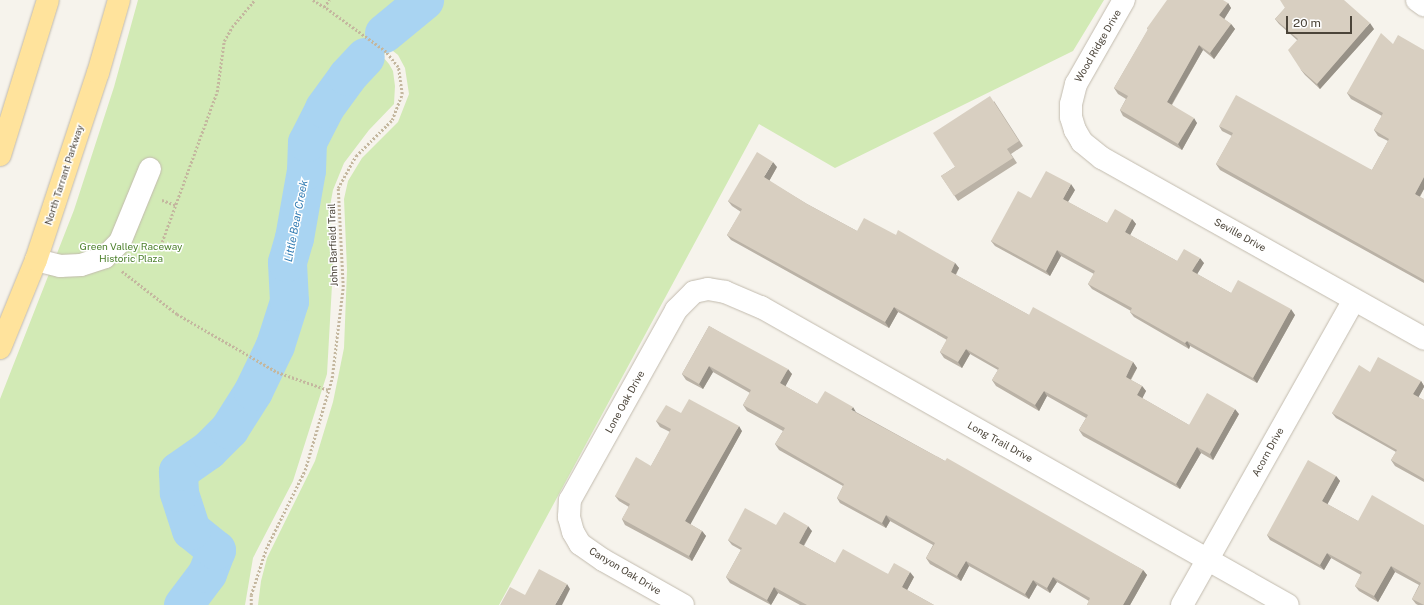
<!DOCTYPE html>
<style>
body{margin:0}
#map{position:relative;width:1424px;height:605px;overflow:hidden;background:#f6f3ec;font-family:"Public Sans",sans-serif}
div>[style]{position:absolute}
.green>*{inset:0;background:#d2eab5}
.river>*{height:39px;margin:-19.5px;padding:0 19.5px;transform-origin:19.5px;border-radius:19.5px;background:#a9d4f2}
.path>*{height:2.5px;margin-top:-1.25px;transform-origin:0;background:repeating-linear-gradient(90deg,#c4b79f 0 2px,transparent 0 4px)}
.roads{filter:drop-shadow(0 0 1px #c2bbae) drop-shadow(0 0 1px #c2bbae)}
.minor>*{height:22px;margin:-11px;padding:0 11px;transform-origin:11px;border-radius:11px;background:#fff}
.major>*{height:22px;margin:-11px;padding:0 11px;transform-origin:11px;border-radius:11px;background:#ffe39c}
.wall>*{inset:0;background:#bab2a6}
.shaded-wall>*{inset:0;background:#979187}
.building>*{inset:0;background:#d8cfc1}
span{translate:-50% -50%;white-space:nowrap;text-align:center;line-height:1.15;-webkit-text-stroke:3px #fff;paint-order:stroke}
.street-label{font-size:10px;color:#4b4439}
.park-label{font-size:10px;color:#4a7f2a}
.water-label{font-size:11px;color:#2e7ab2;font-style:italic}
.scale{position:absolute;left:1286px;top:16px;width:66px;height:18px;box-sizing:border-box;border:2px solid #4b4439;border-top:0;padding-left:5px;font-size:12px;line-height:14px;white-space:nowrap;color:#4b4439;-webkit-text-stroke:3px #fff;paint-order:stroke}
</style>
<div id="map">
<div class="green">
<i style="clip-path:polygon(138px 0,1104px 0,1073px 51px,835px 168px,759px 124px,499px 605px,258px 605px,261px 581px,267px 558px,315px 461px,333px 402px,344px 348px,347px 270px,344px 199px,348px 181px,362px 158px,398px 122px,409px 94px,405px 68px,398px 55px,388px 47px,383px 57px,389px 64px,393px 71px,395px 86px,394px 104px,369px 130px,344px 163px,333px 190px,330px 206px,333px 267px,327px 374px,293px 481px,253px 558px,245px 605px,0 605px,0 399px,74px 210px,114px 87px)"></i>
</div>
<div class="river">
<i style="left:384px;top:33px;width:52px;rotate:-39.5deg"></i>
<i style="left:183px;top:605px;width:40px;rotate:-53deg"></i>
<i style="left:207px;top:573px;width:25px;rotate:-69deg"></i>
<i style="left:216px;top:550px;width:32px;rotate:-141deg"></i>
<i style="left:191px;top:530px;width:40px;rotate:-108deg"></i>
<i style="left:179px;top:492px;width:21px;rotate:-93deg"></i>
<i style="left:178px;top:471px;width:37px;rotate:-35deg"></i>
<i style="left:208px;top:450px;width:30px;rotate:-45deg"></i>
<i style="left:229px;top:429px;width:45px;rotate:-57.7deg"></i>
<i style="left:253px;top:391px;width:51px;rotate:-64.4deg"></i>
<i style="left:275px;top:345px;width:46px;rotate:-72.3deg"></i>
<i style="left:289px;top:301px;width:39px;rotate:-93deg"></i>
<i style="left:287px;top:262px;width:25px;rotate:-74deg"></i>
<i style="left:294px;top:238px;width:69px;rotate:-80deg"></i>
<i style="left:306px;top:170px;width:28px;rotate:-88deg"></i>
<i style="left:307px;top:142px;width:38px;rotate:-63deg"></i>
<i style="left:324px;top:108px;width:39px;rotate:-54deg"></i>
<i style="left:347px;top:76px;width:26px;rotate:-47deg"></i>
</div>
<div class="path">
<i style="left:313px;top:0;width:13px;rotate:32deg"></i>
<i style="left:162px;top:200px;width:15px;rotate:20deg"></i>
<i style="left:162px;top:242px;width:160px;rotate:-69.9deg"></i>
<i style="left:217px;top:92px;width:51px;rotate:-82.2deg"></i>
<i style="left:224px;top:41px;width:16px;rotate:-60deg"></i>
<i style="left:232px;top:27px;width:35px;rotate:-50deg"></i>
<i style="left:122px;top:271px;width:70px;rotate:38deg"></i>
<i style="left:177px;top:314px;width:116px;rotate:30.1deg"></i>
<i style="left:277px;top:372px;width:54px;rotate:19.4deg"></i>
<i style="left:251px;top:605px;width:10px;rotate:-90deg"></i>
<i style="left:251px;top:595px;width:48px;rotate:-71.9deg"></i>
<i style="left:266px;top:549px;width:88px;rotate:-63.7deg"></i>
<i style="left:305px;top:470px;width:96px;rotate:-73.6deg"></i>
<i style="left:332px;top:378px;width:92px;rotate:-83.1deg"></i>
<i style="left:343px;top:287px;width:99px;rotate:-92.9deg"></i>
<i style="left:338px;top:188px;width:37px;rotate:-61deg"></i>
<i style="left:356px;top:156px;width:51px;rotate:-45deg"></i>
<i style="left:392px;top:120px;width:28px;rotate:-69deg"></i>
<i style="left:402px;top:94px;width:27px;rotate:-98deg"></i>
<i style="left:398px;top:67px;width:19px;rotate:-129deg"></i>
<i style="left:386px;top:52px;width:77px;rotate:-144deg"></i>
<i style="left:324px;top:7px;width:9px;rotate:-54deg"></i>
</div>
<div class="roads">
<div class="minor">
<i style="left:1124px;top:0;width:97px;rotate:119.7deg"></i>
<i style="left:1076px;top:84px;width:21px;rotate:104deg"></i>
<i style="left:1071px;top:104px;width:13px;rotate:90deg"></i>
<i style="left:1071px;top:117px;width:14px;rotate:73deg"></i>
<i style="left:1075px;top:130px;width:14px;rotate:60deg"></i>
<i style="left:1082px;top:142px;width:26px;rotate:39deg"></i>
<i style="left:1102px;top:158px;width:369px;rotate:29.3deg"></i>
<i style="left:1417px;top:0;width:9px;rotate:36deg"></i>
<i style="left:36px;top:260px;width:25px;rotate:14deg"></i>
<i style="left:60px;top:266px;width:21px;rotate:-3deg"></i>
<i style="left:81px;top:265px;width:25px;rotate:-18deg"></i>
<i style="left:105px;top:257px;width:21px;rotate:-45deg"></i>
<i style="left:120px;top:242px;width:79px;rotate:-67.7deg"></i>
<i style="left:683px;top:605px;width:92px;rotate:-150.6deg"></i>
<i style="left:603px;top:560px;width:28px;rotate:-145deg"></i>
<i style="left:580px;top:544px;width:14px;rotate:-120deg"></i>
<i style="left:573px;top:532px;width:16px;rotate:-105deg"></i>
<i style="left:569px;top:517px;width:17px;rotate:-87deg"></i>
<i style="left:570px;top:500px;width:218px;rotate:-60.8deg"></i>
<i style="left:676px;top:310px;width:25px;rotate:-45deg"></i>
<i style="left:694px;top:292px;width:14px;rotate:-12deg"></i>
<i style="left:708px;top:289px;width:17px;rotate:10deg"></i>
<i style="left:725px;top:292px;width:39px;rotate:23deg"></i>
<i style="left:761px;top:307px;width:605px;rotate:29.49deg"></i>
<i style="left:1182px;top:605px;width:350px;rotate:-60.6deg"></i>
</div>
<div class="major">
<i style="left:0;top:155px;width:162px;rotate:-72.8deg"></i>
<i style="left:0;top:348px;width:95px;rotate:-67.8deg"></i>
<i style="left:36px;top:260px;width:197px;rotate:-71.7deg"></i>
<i style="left:98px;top:73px;width:76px;rotate:-74deg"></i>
</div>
</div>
<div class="wall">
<i style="clip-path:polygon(1228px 3px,1231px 8px,1224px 19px,1231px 24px,1235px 29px,1214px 59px,1203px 50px,1172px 105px,1197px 123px,1182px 150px,1123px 116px,1120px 110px,1126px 99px,1118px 94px,1114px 88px,1148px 30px,1147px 28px)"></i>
<i style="clip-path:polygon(1285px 8px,1374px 29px,1320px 89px,1305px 75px,1301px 70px,1297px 40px,1279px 24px,1275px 19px)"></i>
<i style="clip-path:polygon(1393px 44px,1424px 50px,1424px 189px,1420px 197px,1424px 199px,1424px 283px,1220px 170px,1216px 164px,1232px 136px,1222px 131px,1219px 126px,1372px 170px,1388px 141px,1378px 136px,1374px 130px,1382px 116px,1351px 99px,1347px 93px)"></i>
<i style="clip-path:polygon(994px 101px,1023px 146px,1011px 154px,1017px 163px,958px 201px,941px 176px,955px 167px)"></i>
<i style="clip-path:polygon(777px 167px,769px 181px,807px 204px,857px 231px,896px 235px,955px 263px,959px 268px,956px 275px,1029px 315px,1133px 362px,1137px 368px,1131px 380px,1142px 386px,1146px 391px,1142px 398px,1189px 425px,1239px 414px,1213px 460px,1201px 453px,1180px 489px,1083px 436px,1079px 430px,1086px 418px,1047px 396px,1039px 411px,996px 386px,992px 380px,998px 370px,970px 354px,962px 368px,944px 358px,940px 352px,947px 340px,898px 312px,889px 328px,731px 240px,727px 235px,741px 212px,732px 206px,728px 201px)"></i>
<i style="clip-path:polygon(1075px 190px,1068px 202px,1107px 223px,1132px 219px,1136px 224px,1130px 235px,1177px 261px,1204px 263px,1197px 274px,1231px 293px,1295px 315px,1257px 383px,1190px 346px,1189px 349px,1134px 317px,1130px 312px,1131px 311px,1092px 289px,1088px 284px,1094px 274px,1061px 256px,1050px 276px,995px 246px,991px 241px,1031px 198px)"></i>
<i style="clip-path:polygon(709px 326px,792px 374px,785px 386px,817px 404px,856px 412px,1143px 570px,1147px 575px,1130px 605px,1087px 605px,1089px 601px,1057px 582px,1050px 593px,1037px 585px,1029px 599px,969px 566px,961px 581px,930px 564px,926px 558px,933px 545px,890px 521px,886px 528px,840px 503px,837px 498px,843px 486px,779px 450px,775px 444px,783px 431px,747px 411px,743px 405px,750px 393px,713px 372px,703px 389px,686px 380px,682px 374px)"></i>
<i style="clip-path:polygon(1370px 372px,1421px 381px,1424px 386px,1424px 387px,1418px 397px,1424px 400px,1424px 482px,1395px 466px,1391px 460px,1396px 452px,1336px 418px,1332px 413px)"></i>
<i style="clip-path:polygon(681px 413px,742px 431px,690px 524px,702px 531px,706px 536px,692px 561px,625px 525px,622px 519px,629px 507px,619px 501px,615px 496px,651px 466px,670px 432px,660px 427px,656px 421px)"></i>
<i style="clip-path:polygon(1336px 476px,1340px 481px,1327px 504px,1358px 521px,1424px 525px,1424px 605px,1418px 605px,1416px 604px,1412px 599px,1419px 585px,1395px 572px,1378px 602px,1359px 591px,1355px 586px,1361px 575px,1331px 558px,1324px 570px,1270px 540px,1267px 535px)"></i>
<i style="clip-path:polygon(776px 525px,812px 531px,804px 546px,835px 563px,888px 574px,914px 577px,907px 590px,934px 605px,800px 605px,778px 593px,771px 605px,730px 583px,726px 577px,741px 550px,732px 545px,728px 540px)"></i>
</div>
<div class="shaded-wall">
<i style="clip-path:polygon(1228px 3px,1231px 8px,1223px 21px,1219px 15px)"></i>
<i style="clip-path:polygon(1370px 23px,1374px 29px,1320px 89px,1317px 84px)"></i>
<i style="clip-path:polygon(1231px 24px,1235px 29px,1214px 59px,1210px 53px)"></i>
<i style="clip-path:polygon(1199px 45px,1203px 50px,1170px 107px,1167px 102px)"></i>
<i style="clip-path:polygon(1194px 118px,1197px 123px,1182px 150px,1178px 144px)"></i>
<i style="clip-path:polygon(773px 162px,777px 167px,768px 183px,764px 177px)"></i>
<i style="clip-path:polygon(1424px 177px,1424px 189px,1418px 199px,1415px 194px)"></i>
<i style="clip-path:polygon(1071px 184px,1075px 190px,1066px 205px,1063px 199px)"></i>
<i style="clip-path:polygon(1132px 219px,1136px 224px,1129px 237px,1125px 232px)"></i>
<i style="clip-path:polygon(1057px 250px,1061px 256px,1050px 276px,1046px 271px)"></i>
<i style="clip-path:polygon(1200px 258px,1204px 263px,1196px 276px,1192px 271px)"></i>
<i style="clip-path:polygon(955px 263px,959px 268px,954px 277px,951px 272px)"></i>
<i style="clip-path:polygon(894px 307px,898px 312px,889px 328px,885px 322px)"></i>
<i style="clip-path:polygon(1291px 309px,1295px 315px,1257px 383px,1253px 378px)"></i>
<i style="clip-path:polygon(1187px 341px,1190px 346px,1189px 349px,1185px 343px)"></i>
<i style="clip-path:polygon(966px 349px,970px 354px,962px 368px,958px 362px)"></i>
<i style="clip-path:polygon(1133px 362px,1137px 368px,1129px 382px,1126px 377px)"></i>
<i style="clip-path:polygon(709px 366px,713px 372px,703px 389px,699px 384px)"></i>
<i style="clip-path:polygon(788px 369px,792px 374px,784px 389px,780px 383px)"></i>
<i style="clip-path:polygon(1421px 381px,1424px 386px,1424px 387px,1417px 400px,1413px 394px)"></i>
<i style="clip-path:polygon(1142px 386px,1146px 391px,1141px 401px,1137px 395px)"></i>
<i style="clip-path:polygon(1044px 391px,1047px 396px,1039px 411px,1035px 405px)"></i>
<i style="clip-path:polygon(853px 407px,856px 412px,851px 410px)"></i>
<i style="clip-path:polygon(1235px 409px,1239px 414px,1213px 460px,1210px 454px)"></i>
<i style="clip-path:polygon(739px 426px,742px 431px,689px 527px,685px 521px)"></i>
<i style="clip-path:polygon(1197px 447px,1201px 453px,1180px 489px,1176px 484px)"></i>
<i style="clip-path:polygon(1336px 476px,1340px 481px,1326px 507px,1322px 501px)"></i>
<i style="clip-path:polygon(886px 515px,890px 521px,886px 528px,882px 523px)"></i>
<i style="clip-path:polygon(808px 526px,812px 531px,802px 548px,799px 543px)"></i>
<i style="clip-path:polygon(702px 531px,706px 536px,692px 561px,689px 556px)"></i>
<i style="clip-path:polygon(1327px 553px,1331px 558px,1324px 570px,1320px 565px)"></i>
<i style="clip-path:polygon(966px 561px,969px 566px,961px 581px,957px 576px)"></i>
<i style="clip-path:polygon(1391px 566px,1395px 572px,1378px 602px,1374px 596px)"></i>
<i style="clip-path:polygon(1143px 570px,1147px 575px,1130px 605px,1123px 605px)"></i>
<i style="clip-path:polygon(910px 572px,914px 577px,906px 592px,902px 587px)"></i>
<i style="clip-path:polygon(1053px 577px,1057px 582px,1050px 593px,1047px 588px)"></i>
<i style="clip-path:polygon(1033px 580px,1037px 585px,1029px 599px,1025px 594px)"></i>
<i style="clip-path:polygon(567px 584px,570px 589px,562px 605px,555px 605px)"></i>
<i style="clip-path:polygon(774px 587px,778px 593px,771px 605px,767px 600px)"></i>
</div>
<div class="building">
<i style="clip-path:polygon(1167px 0,1223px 0,1228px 3px,1219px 15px,1231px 24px,1210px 53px,1199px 45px,1167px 102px,1194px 118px,1178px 144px,1120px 110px,1128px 96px,1114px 88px,1148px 29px,1147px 28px)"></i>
<i style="clip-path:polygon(1280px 0,1344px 0,1370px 23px,1317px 84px,1301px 70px,1288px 50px,1298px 39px,1275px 19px,1285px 8px)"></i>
<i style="clip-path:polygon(1381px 33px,1393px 44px,1398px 35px,1424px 50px,1424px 177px,1415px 194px,1424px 199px,1424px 280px,1216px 164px,1233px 133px,1219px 126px,1236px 95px,1372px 170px,1389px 139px,1374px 130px,1383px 113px,1347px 93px)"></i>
<i style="clip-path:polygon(990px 96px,1019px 141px,1007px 149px,1013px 158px,954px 196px,941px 176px,955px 167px,933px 133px)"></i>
<i style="clip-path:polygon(757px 152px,773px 162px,764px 177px,807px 204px,857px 231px,864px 218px,896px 235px,898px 230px,955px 263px,951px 272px,1029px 315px,1033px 307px,1133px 362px,1126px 377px,1142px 386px,1137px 395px,1189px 425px,1207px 393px,1235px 409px,1210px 454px,1197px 447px,1176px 484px,1079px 430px,1088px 415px,1044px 391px,1035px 405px,992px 380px,999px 368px,966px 349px,958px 362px,940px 352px,948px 337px,894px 307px,885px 322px,727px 235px,742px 209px,728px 201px)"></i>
<i style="clip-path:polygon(1046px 171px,1071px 184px,1063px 199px,1107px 223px,1115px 209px,1132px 219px,1125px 232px,1177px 261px,1184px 249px,1200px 258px,1192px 271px,1231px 293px,1238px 280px,1291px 309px,1253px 378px,1187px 341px,1185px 343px,1130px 312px,1132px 308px,1088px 284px,1095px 271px,1057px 250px,1046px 271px,991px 241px,1018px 191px,1031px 198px)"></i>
<i style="clip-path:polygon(709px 326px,788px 369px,780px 383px,817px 404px,825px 391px,853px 407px,851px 410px,945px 461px,947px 458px,1143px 570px,1123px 605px,1087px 605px,1090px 598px,1053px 577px,1047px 588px,1033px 580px,1025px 594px,966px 561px,957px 576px,926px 558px,935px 543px,886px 515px,882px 523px,837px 498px,844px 484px,775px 444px,785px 428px,743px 405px,751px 390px,709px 366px,699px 384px,682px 374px)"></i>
<i style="clip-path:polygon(1378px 357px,1421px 381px,1413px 394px,1424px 400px,1424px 479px,1391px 460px,1397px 450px,1332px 413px,1359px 365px,1370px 372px)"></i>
<i style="clip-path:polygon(689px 399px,739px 426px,685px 521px,702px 531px,689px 556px,622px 519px,630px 504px,615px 496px,636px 457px,651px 466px,671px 429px,656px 421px,666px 405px,681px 413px)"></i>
<i style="clip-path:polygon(1308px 460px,1336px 476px,1322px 501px,1358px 521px,1372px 495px,1424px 525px,1424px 605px,1412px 599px,1421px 583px,1391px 566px,1374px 596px,1355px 586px,1362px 572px,1327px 553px,1320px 565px,1267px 535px)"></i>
<i style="clip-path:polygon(745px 508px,776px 525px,784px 512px,808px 526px,799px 543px,835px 563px,843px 549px,888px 574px,894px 563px,910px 572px,902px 587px,934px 605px,807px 605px,774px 587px,767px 600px,726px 577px,742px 548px,728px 540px)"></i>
<i style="clip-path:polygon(539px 569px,567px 584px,555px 605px,500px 605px,510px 587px,525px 595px)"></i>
</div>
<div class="street-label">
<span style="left:1098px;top:46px;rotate:-60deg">Wood Ridge Drive</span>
<span style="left:64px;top:175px;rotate:-72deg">North Tarrant Parkway</span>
<span style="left:1240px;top:235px;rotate:29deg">Seville Drive</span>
<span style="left:333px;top:245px;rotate:-92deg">John Barfield Trail</span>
<span style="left:625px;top:402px;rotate:-61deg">Lone Oak Drive</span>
<span style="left:1000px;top:442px;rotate:29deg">Long Trail Drive</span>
<span style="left:1268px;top:452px;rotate:-61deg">Acorn Drive</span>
<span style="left:625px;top:571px;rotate:31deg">Canyon Oak Drive</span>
</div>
<div class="park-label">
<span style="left:131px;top:252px">Green Valley Raceway<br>Historic Plaza</span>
</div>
<div class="water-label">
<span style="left:296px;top:221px;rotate:-79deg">Little Bear Creek</span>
</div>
<div class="scale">20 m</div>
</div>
